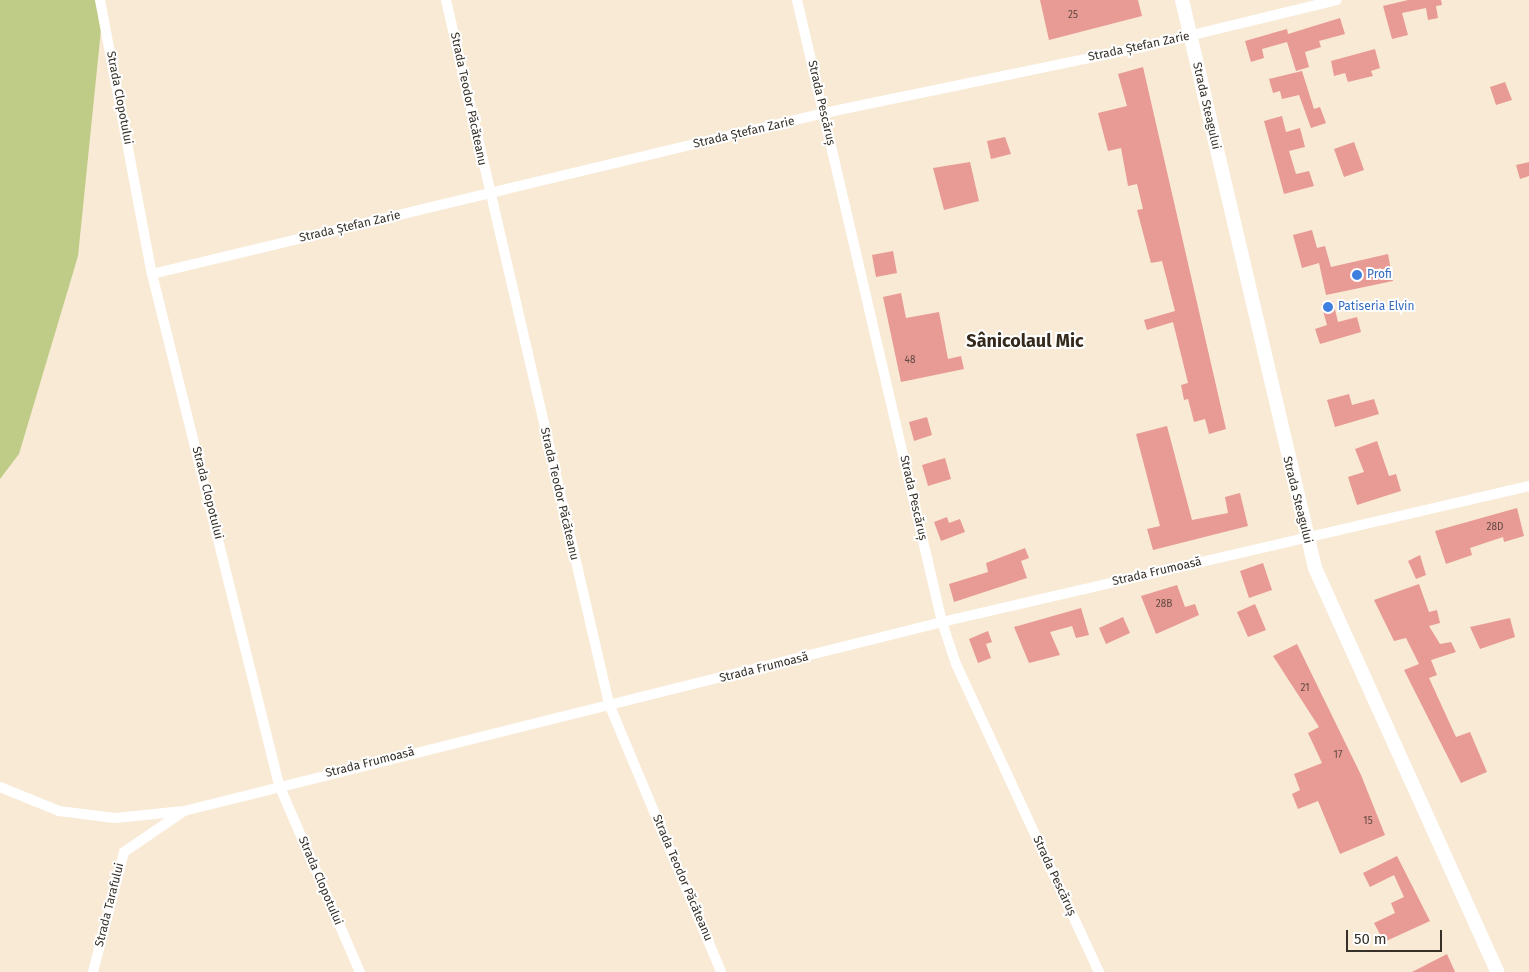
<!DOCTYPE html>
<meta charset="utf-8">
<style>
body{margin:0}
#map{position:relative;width:1529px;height:972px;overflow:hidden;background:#f9ead6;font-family:"Fira Sans",sans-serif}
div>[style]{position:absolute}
.green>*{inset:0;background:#becc87}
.building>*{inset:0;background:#e89a94}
.minor>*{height:10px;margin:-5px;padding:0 5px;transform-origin:5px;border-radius:5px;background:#fff}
.secondary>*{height:14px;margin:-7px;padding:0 7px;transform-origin:7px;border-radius:7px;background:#fff}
.dots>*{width:14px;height:14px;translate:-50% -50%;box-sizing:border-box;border:2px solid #fff;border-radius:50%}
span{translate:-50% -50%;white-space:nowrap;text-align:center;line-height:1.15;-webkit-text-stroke:4px #fff;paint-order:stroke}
.number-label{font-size:10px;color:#624a43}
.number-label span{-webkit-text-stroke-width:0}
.street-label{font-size:12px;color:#363028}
.shop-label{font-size:12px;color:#366cbe}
.left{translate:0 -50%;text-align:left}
.district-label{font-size:18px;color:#352a1b;font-weight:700}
.scale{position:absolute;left:1346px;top:930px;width:96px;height:22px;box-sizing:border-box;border:2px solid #363028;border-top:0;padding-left:6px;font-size:15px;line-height:18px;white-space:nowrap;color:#363028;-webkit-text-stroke:4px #fff;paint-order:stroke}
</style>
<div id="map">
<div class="green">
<i style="clip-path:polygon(0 0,104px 0,78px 256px,19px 454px,0 479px)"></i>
</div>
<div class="building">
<i style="clip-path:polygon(1040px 0,1138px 0,1142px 16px,1049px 40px)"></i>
<i style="clip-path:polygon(1408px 0,1441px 0,1442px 5px,1436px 6px,1438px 18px,1428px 20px,1426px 8px,1402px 13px,1408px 35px,1392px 39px,1383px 6px)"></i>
<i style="clip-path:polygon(1340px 18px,1345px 34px,1319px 41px,1321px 47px,1305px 52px,1309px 67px,1296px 71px,1287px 42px,1262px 49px,1264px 58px,1251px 62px,1245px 41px,1287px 29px,1288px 34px)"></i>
<i style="clip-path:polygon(1375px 49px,1380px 68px,1371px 71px,1373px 76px,1348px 82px,1345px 73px,1334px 76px,1331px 61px)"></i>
<i style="clip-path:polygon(1143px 67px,1226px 429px,1209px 434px,1205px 419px,1194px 422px,1188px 399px,1184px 400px,1181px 385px,1188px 383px,1173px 322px,1147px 330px,1144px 320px,1175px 311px,1162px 261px,1151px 263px,1137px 210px,1143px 209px,1137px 184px,1128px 186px,1121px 148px,1108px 151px,1098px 113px,1127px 106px,1118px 74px)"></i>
<i style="clip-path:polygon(1302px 71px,1314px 109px,1320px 107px,1326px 123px,1311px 128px,1299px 95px,1282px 99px,1280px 91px,1273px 93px,1269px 79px)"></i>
<i style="clip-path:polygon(1505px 82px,1512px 100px,1496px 105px,1490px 87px)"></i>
<i style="clip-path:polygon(1282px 116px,1286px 132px,1300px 128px,1305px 147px,1289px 151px,1296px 174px,1309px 171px,1314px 186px,1284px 194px,1264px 121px)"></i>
<i style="clip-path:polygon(1005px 137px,1011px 154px,991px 159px,987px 141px)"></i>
<i style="clip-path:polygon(1354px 142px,1364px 170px,1344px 177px,1334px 149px)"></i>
<i style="clip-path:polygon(970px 162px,979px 201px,944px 210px,933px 168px)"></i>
<i style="clip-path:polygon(1529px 162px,1529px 176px,1520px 179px,1516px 165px)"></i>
<i style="clip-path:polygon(1312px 230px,1317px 248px,1325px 246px,1331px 267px,1388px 254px,1393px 281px,1326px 295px,1319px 263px,1302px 268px,1293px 235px)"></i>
<i style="clip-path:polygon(893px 251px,897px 273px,876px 277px,872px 255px)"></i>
<i style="clip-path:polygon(901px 293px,906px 318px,939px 312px,948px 359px,961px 356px,964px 369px,901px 382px,883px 297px)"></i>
<i style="clip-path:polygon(1333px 301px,1338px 322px,1357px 317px,1361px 332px,1320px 344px,1315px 329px,1327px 325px,1321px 304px)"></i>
<i style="clip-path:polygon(1349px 394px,1352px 405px,1374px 399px,1379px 414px,1335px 427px,1327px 400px)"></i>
<i style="clip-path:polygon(927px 417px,932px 435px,914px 441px,909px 422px)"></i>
<i style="clip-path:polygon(1167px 426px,1192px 520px,1228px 513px,1225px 497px,1240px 493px,1248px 526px,1153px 550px,1147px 529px,1160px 526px,1136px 434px)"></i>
<i style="clip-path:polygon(1377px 441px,1389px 476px,1396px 474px,1401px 491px,1357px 505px,1348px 477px,1364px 472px,1355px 449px)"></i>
<i style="clip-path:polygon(945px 458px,951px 479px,928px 486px,922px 465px)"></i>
<i style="clip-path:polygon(1517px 508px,1524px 536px,1504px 542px,1503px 537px,1470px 548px,1472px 555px,1446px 564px,1435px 531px)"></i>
<i style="clip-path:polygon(947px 517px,949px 523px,960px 519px,965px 532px,941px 541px,934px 522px)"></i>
<i style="clip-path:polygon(1025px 548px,1029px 558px,1021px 561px,1027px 578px,954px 602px,949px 584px,988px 572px,986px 563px)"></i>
<i style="clip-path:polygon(1420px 555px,1426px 575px,1416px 579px,1408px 561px)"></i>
<i style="clip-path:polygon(1263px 563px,1272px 590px,1249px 598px,1240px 571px)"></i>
<i style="clip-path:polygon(1419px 584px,1429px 612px,1437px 610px,1440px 623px,1429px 626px,1440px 644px,1451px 642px,1456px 652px,1431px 660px,1437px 675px,1429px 678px,1456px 737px,1470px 732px,1487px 772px,1461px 783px,1404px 670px,1419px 664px,1406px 638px,1394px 641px,1374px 600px)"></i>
<i style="clip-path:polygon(1177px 585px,1185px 607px,1195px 604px,1199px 615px,1156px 634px,1141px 596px)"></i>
<i style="clip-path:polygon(1255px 604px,1266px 630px,1248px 637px,1237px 612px)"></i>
<i style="clip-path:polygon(1081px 608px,1089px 635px,1076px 638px,1072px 626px,1050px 632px,1060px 655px,1029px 663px,1014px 627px)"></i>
<i style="clip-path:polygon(1123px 617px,1130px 633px,1106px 644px,1099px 628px)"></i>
<i style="clip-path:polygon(1510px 618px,1515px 637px,1480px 649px,1470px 627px)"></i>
<i style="clip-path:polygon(988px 631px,992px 642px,986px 644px,991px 658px,978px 663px,969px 639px)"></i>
<i style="clip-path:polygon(1297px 644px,1361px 775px,1385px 835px,1340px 854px,1318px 801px,1298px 809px,1292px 794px,1300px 790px,1294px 774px,1322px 763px,1308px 733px,1319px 727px,1273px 656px)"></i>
<i style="clip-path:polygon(1397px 856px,1430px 921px,1384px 942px,1374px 923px,1395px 913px,1391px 903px,1404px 897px,1394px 875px,1370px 887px,1363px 873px)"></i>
<i style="clip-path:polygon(1447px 954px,1455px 972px,1412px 972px)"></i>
</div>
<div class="minor">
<i style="left:100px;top:0;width:279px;rotate:79.3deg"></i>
<i style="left:152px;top:274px;width:527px;rotate:76.04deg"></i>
<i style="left:279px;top:785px;width:204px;rotate:66.6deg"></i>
<i style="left:446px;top:0;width:723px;rotate:76.96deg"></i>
<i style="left:609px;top:704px;width:290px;rotate:67.3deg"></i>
<i style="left:797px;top:0;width:639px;rotate:76.88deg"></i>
<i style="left:942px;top:622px;width:44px;rotate:71.6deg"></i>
<i style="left:956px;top:664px;width:340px;rotate:65.1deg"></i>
<i style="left:152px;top:274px;width:691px;rotate:-13.47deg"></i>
<i style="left:824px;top:113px;width:330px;rotate:-11.7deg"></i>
<i style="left:1147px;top:46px;width:195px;rotate:-13.6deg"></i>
<i style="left:0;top:787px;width:64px;rotate:22.1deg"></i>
<i style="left:59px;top:811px;width:56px;rotate:7.1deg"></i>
<i style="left:115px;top:818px;width:69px;rotate:-5.8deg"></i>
<i style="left:184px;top:811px;width:781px;rotate:-14deg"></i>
<i style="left:942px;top:622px;width:603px;rotate:-13.04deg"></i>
<i style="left:93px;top:972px;width:124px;rotate:-75.5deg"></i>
<i style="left:124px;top:852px;width:73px;rotate:-34.3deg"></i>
</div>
<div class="secondary">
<i style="left:1182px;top:0;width:583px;rotate:76.82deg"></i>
<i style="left:1315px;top:568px;width:443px;rotate:65.7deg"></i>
</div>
<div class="dots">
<i style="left:1357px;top:275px;background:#3f7fe0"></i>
<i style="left:1328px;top:307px;background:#3f7fe0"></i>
</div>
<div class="number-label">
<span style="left:1073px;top:16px">25</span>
<span style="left:910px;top:361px">48</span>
<span style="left:1495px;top:528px">28D</span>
<span style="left:1164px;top:605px">28B</span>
<span style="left:1305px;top:689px">21</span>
<span style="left:1338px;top:756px">17</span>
<span style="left:1368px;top:822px">15</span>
</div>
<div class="street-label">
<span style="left:1139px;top:47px;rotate:-12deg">Strada Ștefan Zarie</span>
<span style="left:119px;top:98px;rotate:79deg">Strada Clopotului</span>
<span style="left:468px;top:99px;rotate:78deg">Strada Teodor Păcăteanu</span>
<span style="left:821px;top:103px;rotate:77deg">Strada Pescăruș</span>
<span style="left:1206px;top:106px;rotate:77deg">Strada Steagului</span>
<span style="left:744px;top:133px;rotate:-13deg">Strada Ștefan Zarie</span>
<span style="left:350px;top:227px;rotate:-13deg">Strada Ștefan Zarie</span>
<span style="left:207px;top:493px;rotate:76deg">Strada Clopotului</span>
<span style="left:559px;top:494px;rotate:77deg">Strada Teodor Păcăteanu</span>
<span style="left:913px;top:498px;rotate:77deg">Strada Pescăruș</span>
<span style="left:1297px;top:500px;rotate:76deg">Strada Steagului</span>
<span style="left:1157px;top:572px;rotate:-13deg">Strada Frumoasă</span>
<span style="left:764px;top:668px;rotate:-14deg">Strada Frumoasă</span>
<span style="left:370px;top:763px;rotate:-14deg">Strada Frumoasă</span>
<span style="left:1054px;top:876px;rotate:65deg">Strada Pescăruș</span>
<span style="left:682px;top:878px;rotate:67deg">Strada Teodor Păcăteanu</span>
<span style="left:320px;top:881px;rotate:67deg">Strada Clopotului</span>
<span style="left:110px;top:905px;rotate:-76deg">Strada Tarafului</span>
</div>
<div class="shop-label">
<span class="left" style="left:1367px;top:275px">Profi</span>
<span class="left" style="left:1338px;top:307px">Patiseria Elvin</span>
</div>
<div class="district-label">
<span style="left:1025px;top:341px">Sânicolaul Mic</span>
</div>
<div class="scale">50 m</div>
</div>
